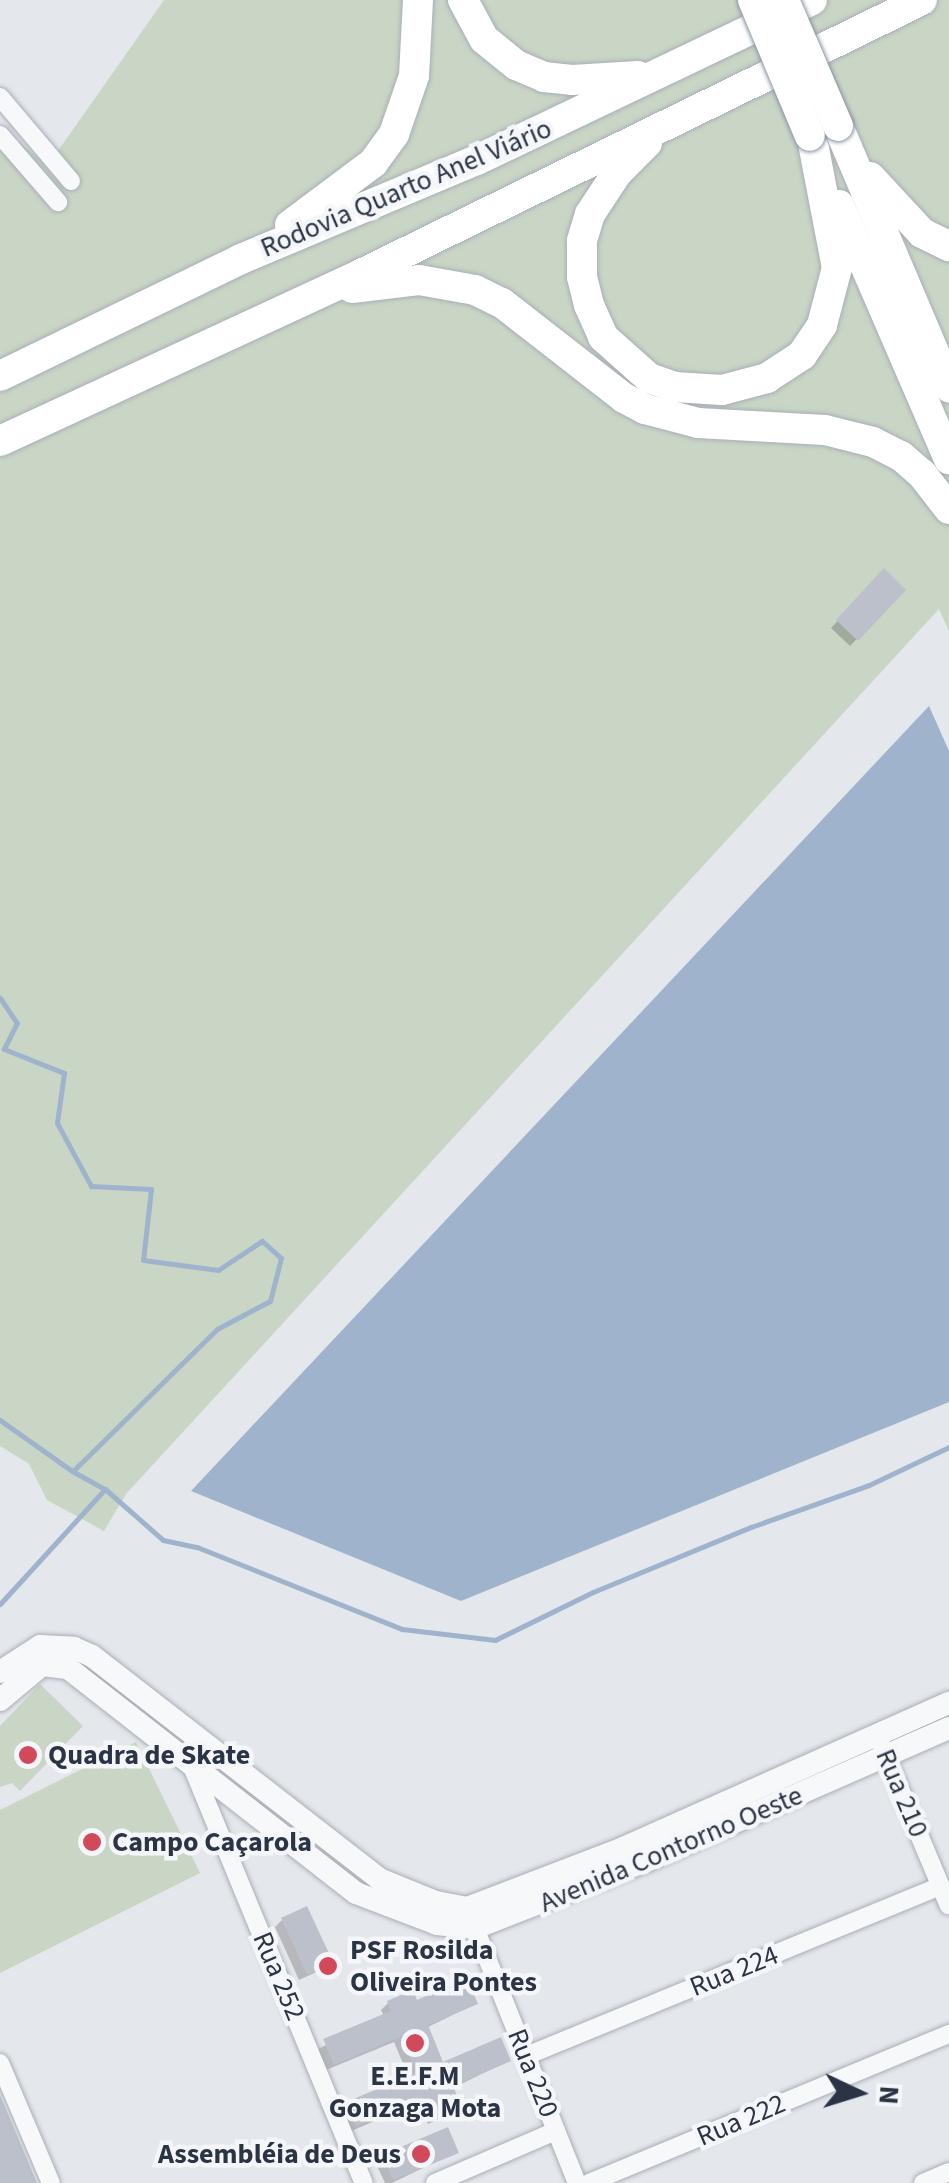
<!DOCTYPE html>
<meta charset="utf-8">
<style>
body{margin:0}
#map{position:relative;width:949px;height:2183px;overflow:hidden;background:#e4e7ec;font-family:"Source Sans 3",sans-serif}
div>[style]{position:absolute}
.green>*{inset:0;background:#c9d6c5}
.water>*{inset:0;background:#9fb4cc}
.shadow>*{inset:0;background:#0003}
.stream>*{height:5px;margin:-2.5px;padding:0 2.5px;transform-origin:2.5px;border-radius:2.5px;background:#9fb4cc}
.building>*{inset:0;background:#bbc0ca}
.roads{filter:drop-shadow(0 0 2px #a9aeb7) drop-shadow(0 0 2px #a9aeb7)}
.minor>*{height:18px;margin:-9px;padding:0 9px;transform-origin:9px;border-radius:9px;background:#f7f8fa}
.tertiary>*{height:22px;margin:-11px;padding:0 11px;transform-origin:11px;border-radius:11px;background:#f7f8fa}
.trunk>*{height:30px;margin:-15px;padding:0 15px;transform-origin:15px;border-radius:15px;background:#fff}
.bridges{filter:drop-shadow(0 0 2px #8b94a3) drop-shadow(0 0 2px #8b94a3)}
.trunk-bridge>*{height:30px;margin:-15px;padding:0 15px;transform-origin:15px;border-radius:15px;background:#fff}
.dots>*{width:28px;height:28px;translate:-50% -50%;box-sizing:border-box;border:5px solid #f4f6f9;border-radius:50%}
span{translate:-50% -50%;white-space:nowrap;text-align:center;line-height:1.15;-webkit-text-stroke:9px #f4f6f9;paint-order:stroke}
.street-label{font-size:28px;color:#2b3445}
.poi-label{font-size:28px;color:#2b3445;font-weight:700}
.left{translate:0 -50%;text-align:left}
.right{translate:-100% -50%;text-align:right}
.north{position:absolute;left:809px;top:2043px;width:100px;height:100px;-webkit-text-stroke:8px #f4f6f9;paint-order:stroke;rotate:94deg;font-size:28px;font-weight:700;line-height:40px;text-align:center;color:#2b3445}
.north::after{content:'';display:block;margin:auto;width:35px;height:45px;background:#2b3445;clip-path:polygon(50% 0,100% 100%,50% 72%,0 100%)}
</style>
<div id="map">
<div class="green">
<i style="clip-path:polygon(164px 0,949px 0,949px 631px,939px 609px,126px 1494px,104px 1531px,47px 1500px,29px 1464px,0 1446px,0 127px,48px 165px)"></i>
<i style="clip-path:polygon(40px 1684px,83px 1726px,20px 1791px,12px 1783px,0 1787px,0 1726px)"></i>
<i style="clip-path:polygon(136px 1742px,200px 1873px,0 1973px,0 1810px)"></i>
</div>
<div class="water">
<i style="clip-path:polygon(929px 706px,949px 751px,949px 1402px,461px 1601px,191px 1491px)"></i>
</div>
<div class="shadow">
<i style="clip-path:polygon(884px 572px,903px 590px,850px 646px,831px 628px)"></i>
<i style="clip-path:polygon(282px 1920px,330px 1962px,323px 1969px,299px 1980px,275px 1927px)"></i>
<i style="clip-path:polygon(388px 2003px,475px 2004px,426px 2028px,441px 2065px,508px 2061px,451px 2089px,459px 2107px,452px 2114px,428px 2124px,419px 2102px,349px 2132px,340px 2112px,347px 2105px,409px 2078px,394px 2042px,326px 2070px,318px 2049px,384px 2016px,381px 2010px)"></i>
<i style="clip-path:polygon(456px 2152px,392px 2183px,385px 2183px,376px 2164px,384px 2157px)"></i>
</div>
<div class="stream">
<i style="left:0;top:998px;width:30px;rotate:56deg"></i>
<i style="left:17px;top:1023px;width:29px;rotate:117deg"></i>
<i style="left:4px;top:1049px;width:65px;rotate:21.8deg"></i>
<i style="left:64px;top:1073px;width:50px;rotate:98deg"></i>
<i style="left:57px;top:1123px;width:72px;rotate:61.6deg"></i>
<i style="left:91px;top:1186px;width:60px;rotate:2.9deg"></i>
<i style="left:151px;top:1189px;width:71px;rotate:96.4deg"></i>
<i style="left:143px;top:1260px;width:76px;rotate:7.6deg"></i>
<i style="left:218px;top:1270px;width:53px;rotate:-33.4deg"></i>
<i style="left:262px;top:1241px;width:25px;rotate:42deg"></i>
<i style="left:281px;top:1258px;width:44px;rotate:104.3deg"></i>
<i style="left:270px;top:1301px;width:60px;rotate:152.2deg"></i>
<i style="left:217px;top:1329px;width:202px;rotate:135.4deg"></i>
<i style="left:0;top:1420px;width:88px;rotate:35.3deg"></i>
<i style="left:72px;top:1471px;width:38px;rotate:29deg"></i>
<i style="left:105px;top:1489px;width:77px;rotate:41.3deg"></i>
<i style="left:163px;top:1540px;width:35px;rotate:12deg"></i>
<i style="left:197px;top:1547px;width:221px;rotate:21.8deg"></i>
<i style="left:402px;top:1629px;width:94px;rotate:6.7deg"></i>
<i style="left:495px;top:1640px;width:109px;rotate:-26.1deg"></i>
<i style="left:593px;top:1592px;width:171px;rotate:-22.4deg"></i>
<i style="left:751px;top:1527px;width:125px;rotate:-19.6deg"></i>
<i style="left:869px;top:1485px;width:89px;rotate:-25.4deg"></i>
<i style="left:0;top:1604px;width:156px;rotate:-47.6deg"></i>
</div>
<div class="building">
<i style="clip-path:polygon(884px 568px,906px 590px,858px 641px,836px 620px)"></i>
<i style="clip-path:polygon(307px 1906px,333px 1962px,307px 1975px,281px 1918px)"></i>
<i style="clip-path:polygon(467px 1978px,478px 2004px,428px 2025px,443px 2062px,501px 2037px,511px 2061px,453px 2086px,462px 2108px,436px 2119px,426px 2097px,356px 2126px,346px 2102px,416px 2073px,402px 2036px,334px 2065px,323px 2039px,391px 2011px,387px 2001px,413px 1990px,417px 2000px)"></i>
<i style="clip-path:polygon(0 2095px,37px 2183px,0 2183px)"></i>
<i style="clip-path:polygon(448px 2127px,459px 2153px,393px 2180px,382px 2155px)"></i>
</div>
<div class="roads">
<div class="minor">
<i style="left:0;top:97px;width:110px;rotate:49.8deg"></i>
<i style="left:0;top:135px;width:89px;rotate:49.1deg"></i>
<i style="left:882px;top:1746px;width:173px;rotate:67.3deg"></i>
<i style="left:193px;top:1769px;width:448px;rotate:67.6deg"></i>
<i style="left:471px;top:1918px;width:285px;rotate:68.2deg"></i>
<i style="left:526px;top:2056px;width:448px;rotate:-22.3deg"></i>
<i style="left:0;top:2063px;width:130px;rotate:67deg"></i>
<i style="left:435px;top:2183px;width:132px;rotate:-23.3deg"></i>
<i style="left:589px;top:2183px;width:390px;rotate:-22.5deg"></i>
<i style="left:923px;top:2183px;width:28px;rotate:-23deg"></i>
</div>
<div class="tertiary">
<i style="left:0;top:1672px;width:48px;rotate:-33deg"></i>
<i style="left:40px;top:1646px;width:34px;rotate:3deg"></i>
<i style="left:74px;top:1648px;width:20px;rotate:24deg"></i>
<i style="left:92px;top:1656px;width:363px;rotate:37.8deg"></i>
<i style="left:379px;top:1879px;width:61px;rotate:22deg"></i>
<i style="left:436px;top:1902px;width:32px;rotate:11deg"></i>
<i style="left:467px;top:1908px;width:167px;rotate:-21deg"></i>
<i style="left:623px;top:1848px;width:357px;rotate:-24deg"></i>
<i style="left:0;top:1700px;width:55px;rotate:-39.8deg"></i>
<i style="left:42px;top:1665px;width:26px;rotate:7deg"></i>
<i style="left:68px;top:1668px;width:365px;rotate:38deg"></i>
<i style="left:356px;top:1893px;width:87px;rotate:20.9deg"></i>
<i style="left:437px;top:1924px;width:38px;rotate:6deg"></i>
<i style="left:475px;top:1928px;width:184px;rotate:-21.4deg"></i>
<i style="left:646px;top:1861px;width:331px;rotate:-23.7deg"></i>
</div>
<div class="trunk">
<i style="left:463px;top:0;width:44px;rotate:61.7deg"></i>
<i style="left:484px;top:39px;width:41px;rotate:39.1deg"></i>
<i style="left:516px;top:65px;width:30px;rotate:23deg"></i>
<i style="left:544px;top:77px;width:28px;rotate:6deg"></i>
<i style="left:572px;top:80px;width:66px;rotate:-3.5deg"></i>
<i style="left:838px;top:126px;width:284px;rotate:67deg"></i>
<i style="left:647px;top:143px;width:42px;rotate:135deg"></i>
<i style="left:617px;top:173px;width:49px;rotate:123.4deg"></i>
<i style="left:590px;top:214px;width:28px;rotate:107deg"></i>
<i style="left:582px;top:241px;width:36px;rotate:90deg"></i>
<i style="left:582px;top:277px;width:29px;rotate:76deg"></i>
<i style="left:589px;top:305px;width:35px;rotate:66deg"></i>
<i style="left:603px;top:337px;width:62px;rotate:41.7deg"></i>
<i style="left:649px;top:378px;width:28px;rotate:19deg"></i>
<i style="left:675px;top:387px;width:47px;rotate:3.7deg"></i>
<i style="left:722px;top:390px;width:47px;rotate:-14.9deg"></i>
<i style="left:767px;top:378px;width:42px;rotate:-33.3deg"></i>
<i style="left:802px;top:355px;width:36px;rotate:-56deg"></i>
<i style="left:822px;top:325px;width:59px;rotate:-75.3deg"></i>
<i style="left:837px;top:268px;width:122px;rotate:-100.9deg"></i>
<i style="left:870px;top:177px;width:76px;rotate:47.1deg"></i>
<i style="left:922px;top:233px;width:30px;rotate:26deg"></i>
<i style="left:839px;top:205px;width:277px;rotate:66.6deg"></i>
<i style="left:290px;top:225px;width:104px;rotate:-36.8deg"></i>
<i style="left:373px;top:163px;width:36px;rotate:-54deg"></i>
<i style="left:394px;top:134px;width:61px;rotate:-71deg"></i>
<i style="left:414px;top:76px;width:76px;rotate:-87deg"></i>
<i style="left:352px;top:288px;width:67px;rotate:-6.8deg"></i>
<i style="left:419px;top:280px;width:57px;rotate:10.1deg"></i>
<i style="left:475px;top:290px;width:30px;rotate:26deg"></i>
<i style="left:502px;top:303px;width:155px;rotate:37.9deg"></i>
<i style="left:624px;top:398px;width:24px;rotate:28deg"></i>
<i style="left:645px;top:409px;width:55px;rotate:14.8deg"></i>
<i style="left:698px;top:423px;width:127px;rotate:3.2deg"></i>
<i style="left:825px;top:430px;width:49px;rotate:14deg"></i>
<i style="left:873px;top:442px;width:31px;rotate:27deg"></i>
<i style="left:901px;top:456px;width:28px;rotate:41deg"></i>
<i style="left:922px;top:474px;width:44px;rotate:52.4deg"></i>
<i style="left:0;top:376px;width:268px;rotate:-25.9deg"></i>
<i style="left:241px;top:259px;width:256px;rotate:-22.8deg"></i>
<i style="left:477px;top:160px;width:371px;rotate:-25.5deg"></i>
<i style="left:0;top:441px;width:400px;rotate:-24.8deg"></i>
<i style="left:363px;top:273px;width:622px;rotate:-26.03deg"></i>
</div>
</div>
<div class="bridges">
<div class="trunk-bridge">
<i style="left:753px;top:0;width:147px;rotate:67.3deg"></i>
<i style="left:784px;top:0;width:137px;rotate:66.8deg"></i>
</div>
</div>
<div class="dots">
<i style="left:28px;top:1755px;background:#d1495b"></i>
<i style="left:92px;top:1842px;background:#d1495b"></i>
<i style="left:328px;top:1966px;background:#d1495b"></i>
<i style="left:415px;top:2043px;background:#d1495b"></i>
<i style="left:421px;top:2154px;background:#d1495b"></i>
</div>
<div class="street-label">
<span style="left:406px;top:188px;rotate:-23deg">Rodovia Quarto Anel Viário</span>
<span style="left:902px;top:1793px;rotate:67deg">Rua 210</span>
<span style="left:671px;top:1849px;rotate:-23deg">Avenida Contorno Oeste</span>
<span style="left:734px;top:1971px;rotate:-22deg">Rua 224</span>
<span style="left:279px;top:1976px;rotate:67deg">Rua 252</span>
<span style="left:533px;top:2073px;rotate:68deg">Rua 220</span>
<span style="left:741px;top:2120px;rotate:-23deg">Rua 222</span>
</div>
<div class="poi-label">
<span class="left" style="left:48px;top:1755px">Quadra de Skate</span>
<span class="left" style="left:112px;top:1842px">Campo Caçarola</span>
<span class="left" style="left:350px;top:1966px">PSF Rosilda<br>Oliveira Pontes</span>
<span style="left:415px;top:2092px">E.E.F.M<br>Gonzaga Mota</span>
<span class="right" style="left:401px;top:2154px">Assembléia de Deus</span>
</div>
<div class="north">N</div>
</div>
